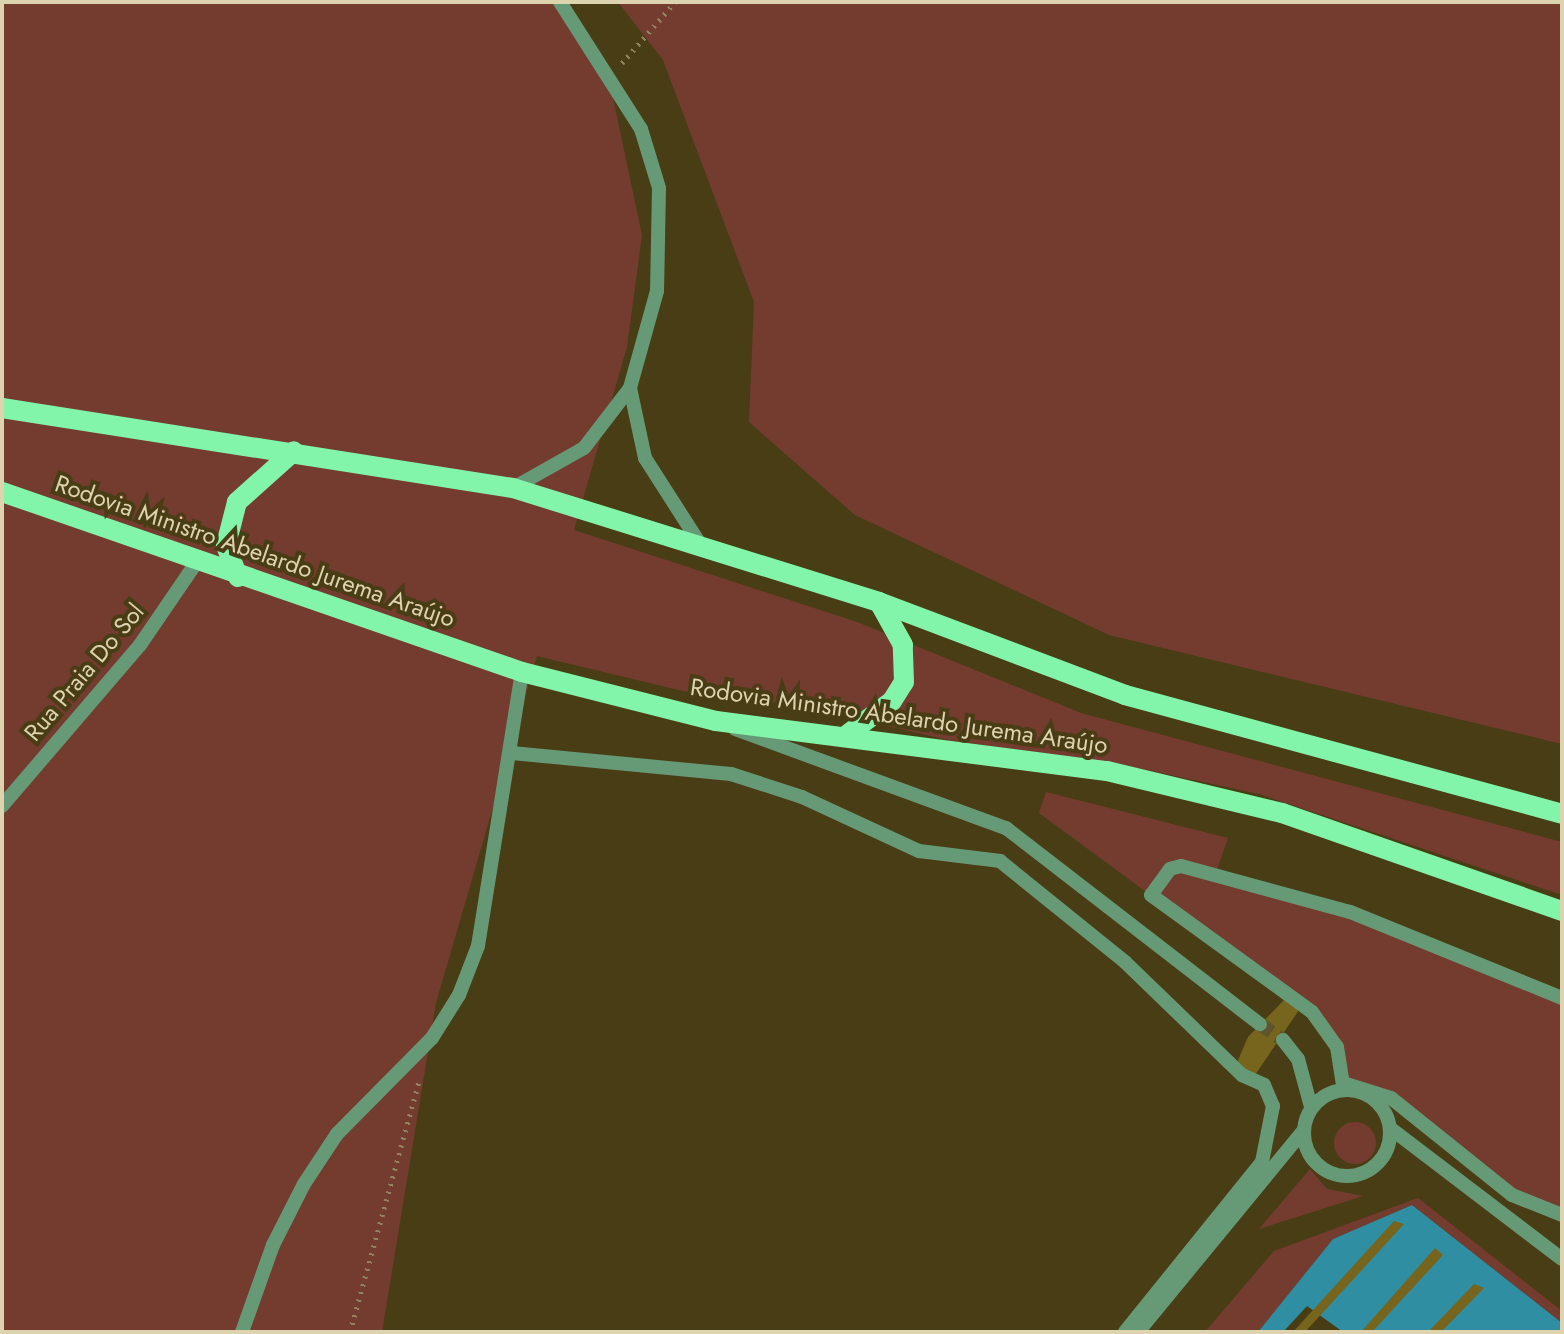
<!DOCTYPE html>
<meta charset="utf-8">
<style>
body{margin:0}
#map{position:relative;width:1564px;height:1334px;overflow:hidden;background:#493d15;font-family:Jost,sans-serif}
div>[style]{position:absolute}
.green>*{inset:0;background:#743c2f}
.round{border-radius:50%}
.water>*{inset:0;background:#2f8ea1}
.building>*{inset:0;background:#77641d}
.minor-tunnel>*{height:14px;margin-top:-7px;transform-origin:0;background:repeating-linear-gradient(90deg,#5f542c 0 14px,transparent 0 21px)}
.path>*{height:5px;margin-top:-2.5px;transform-origin:0;background:repeating-linear-gradient(90deg,#90845e 0 2px,transparent 0 8px)}
.minor>*{height:14px;margin:-7px;padding:0 7px;transform-origin:7px;border-radius:7px;background:#669a76}
.minor>.ring{margin:-7px;padding:0;box-sizing:content-box;background:none;border:14px solid #669a76;border-radius:50%}
.major>*{height:20px;margin:-10px;padding:0 10px;transform-origin:10px;border-radius:10px;background:#83f5ab}
span{translate:-50% -50%;white-space:nowrap;text-align:center;line-height:1.15;-webkit-text-stroke:8px #493d15;paint-order:stroke}
.street-label{font-size:24px;color:#ded3af}
.frame{position:absolute;inset:0;border:4px solid #ded3af;pointer-events:none}
</style>
<div id="map">
<div class="green">
<i style="clip-path:polygon(2px 2px,555px 2px,613px 98px,642px 235px,627px 347px,574px 530px,857px 622px,1081px 713px,1562px 842px,1562px 895px,1259px 794px,1119px 764px,948px 740px,806px 707px,683px 691px,537px 656px,436px 1003px,382px 1332px,2px 1332px)"></i>
<i style="clip-path:polygon(618px 2px,1562px 2px,1562px 744px,1109px 635px,855px 515px,749px 422px,754px 302px,663px 60px)"></i>
<i style="clip-path:polygon(1046px 792px,1228px 838px,1215px 875px,1350px 912px,1562px 998px,1562px 1215px,1534px 1205px,1391px 1098px,1350px 1085px,1337px 1047px,1316px 1017px,1039px 813px)"></i>
<i class="round" style="left:1334px;top:1122px;width:42px;height:42px"></i>
<i style="clip-path:polygon(1310px 1169px,1327px 1189px,1363px 1196px,1259px 1229px)"></i>
<i style="clip-path:polygon(1418px 1198px,1562px 1311px,1562px 1323px,1412px 1205px,1333px 1239px,1258px 1332px,1205px 1332px,1274px 1251px)"></i>
</div>
<div class="water">
<i style="clip-path:polygon(1412px 1205px,1562px 1323px,1562px 1332px,1343px 1332px,1307px 1306px,1284px 1331px,1258px 1332px,1333px 1239px)"></i>
</div>
<div class="building">
<i style="clip-path:polygon(1284px 1000px,1299px 1010px,1253px 1078px,1236px 1065px,1248px 1037px)"></i>
<i style="clip-path:polygon(1394px 1221px,1404px 1224px,1305px 1332px,1293px 1332px)"></i>
<i style="clip-path:polygon(1435px 1248px,1443px 1255px,1372px 1332px,1361px 1332px)"></i>
<i style="clip-path:polygon(1474px 1284px,1484px 1288px,1441px 1332px,1428px 1332px)"></i>
</div>
<div class="minor-tunnel">
<i style="left:1260px;top:1024px;width:28px;rotate:35deg"></i>
</div>
<div class="path">
<i style="left:622px;top:63px;width:81px;rotate:-49deg"></i>
<i style="left:350px;top:1332px;width:260px;rotate:-74.6deg"></i>
</div>
<div class="minor">
<i style="left:560px;top:2px;width:151px;rotate:57.5deg"></i>
<i style="left:641px;top:129px;width:62px;rotate:73deg"></i>
<i style="left:659px;top:188px;width:103px;rotate:91.1deg"></i>
<i style="left:657px;top:291px;width:101px;rotate:105.6deg"></i>
<i style="left:513px;top:488px;width:81px;rotate:-29.4deg"></i>
<i style="left:584px;top:448px;width:76px;rotate:-52.5deg"></i>
<i style="left:630px;top:388px;width:72px;rotate:77.9deg"></i>
<i style="left:645px;top:458px;width:98px;rotate:57.4deg"></i>
<i style="left:735px;top:729px;width:289px;rotate:20.1deg"></i>
<i style="left:1006px;top:828px;width:321px;rotate:37.7deg"></i>
<i style="left:512px;top:753px;width:220px;rotate:5.5deg"></i>
<i style="left:731px;top:774px;width:75px;rotate:17.9deg"></i>
<i style="left:802px;top:797px;width:129px;rotate:24.8deg"></i>
<i style="left:919px;top:851px;width:82px;rotate:7deg"></i>
<i style="left:1000px;top:861px;width:161px;rotate:38.9deg"></i>
<i style="left:1125px;top:962px;width:163px;rotate:44deg"></i>
<i style="left:1242px;top:1075px;width:24px;rotate:24deg"></i>
<i style="left:1264px;top:1085px;width:23px;rotate:67deg"></i>
<i style="left:1273px;top:1106px;width:57px;rotate:101.1deg"></i>
<i style="left:1262px;top:1162px;width:218px;rotate:128.9deg"></i>
<i style="left:2px;top:806px;width:212px;rotate:-49.4deg"></i>
<i style="left:140px;top:645px;width:99px;rotate:-55.7deg"></i>
<i style="left:1562px;top:998px;width:229px;rotate:-157.9deg"></i>
<i style="left:1350px;top:912px;width:175px;rotate:-164.8deg"></i>
<i style="left:1181px;top:866px;width:11px;rotate:165deg"></i>
<i style="left:1170px;top:869px;width:32px;rotate:126deg"></i>
<i style="left:1151px;top:895px;width:199px;rotate:36deg"></i>
<i style="left:1312px;top:1012px;width:43px;rotate:54.5deg"></i>
<i style="left:1337px;top:1047px;width:36px;rotate:81deg"></i>
<i style="left:1343px;top:1083px;width:50px;rotate:17.4deg"></i>
<i style="left:1391px;top:1098px;width:155px;rotate:38.7deg"></i>
<i style="left:1512px;top:1195px;width:54px;rotate:21.8deg"></i>
<i style="left:1283px;top:1040px;width:24px;rotate:52deg"></i>
<i style="left:1298px;top:1059px;width:50px;rotate:74.8deg"></i>
<i class="ring" style="left:1304px;top:1090px;width:72px;height:72px"></i>
<i style="left:1390px;top:1128px;width:216px;rotate:37.3deg"></i>
<i style="left:242px;top:1332px;width:92px;rotate:-70.4deg"></i>
<i style="left:273px;top:1245px;width:68px;rotate:-63.1deg"></i>
<i style="left:304px;top:1184px;width:60px;rotate:-56.6deg"></i>
<i style="left:337px;top:1134px;width:135px;rotate:-45.3deg"></i>
<i style="left:432px;top:1038px;width:51px;rotate:-57.9deg"></i>
<i style="left:459px;top:995px;width:53px;rotate:-68.8deg"></i>
<i style="left:478px;top:946px;width:278px;rotate:-80.9deg"></i>
<i style="left:1138px;top:1332px;width:260px;rotate:-50.6deg"></i>
</div>
<div class="major">
<i style="left:2px;top:408px;width:517px;rotate:8.9deg"></i>
<i style="left:513px;top:488px;width:383px;rotate:17.3deg"></i>
<i style="left:879px;top:602px;width:263px;rotate:20.7deg"></i>
<i style="left:1125px;top:695px;width:453px;rotate:15.2deg"></i>
<i style="left:2px;top:492px;width:550px;rotate:19.09deg"></i>
<i style="left:522px;top:672px;width:200px;rotate:14.2deg"></i>
<i style="left:716px;top:721px;width:394px;rotate:7.3deg"></i>
<i style="left:1107px;top:771px;width:180px;rotate:13.5deg"></i>
<i style="left:1282px;top:813px;width:297px;rotate:19.3deg"></i>
<i style="left:238px;top:577px;width:34px;rotate:-111deg"></i>
<i style="left:226px;top:545px;width:44px;rotate:-75.7deg"></i>
<i style="left:237px;top:502px;width:76px;rotate:-41.8deg"></i>
<i style="left:848px;top:734px;width:55px;rotate:-36.9deg"></i>
<i style="left:892px;top:701px;width:22px;rotate:-58deg"></i>
<i style="left:904px;top:682px;width:37px;rotate:-92deg"></i>
<i style="left:903px;top:645px;width:49px;rotate:-119.2deg"></i>
</div>
<div class="street-label">
<span style="left:255px;top:551px;rotate:19deg">Rodovia Ministro Abelardo Jurema Araújo</span>
<span style="left:84px;top:672px;rotate:-50deg">Rua Praia Do Sol</span>
<span style="left:899px;top:716px;rotate:8deg">Rodovia Ministro Abelardo Jurema Araújo</span>
</div>
<div class="frame"></div>
</div>
